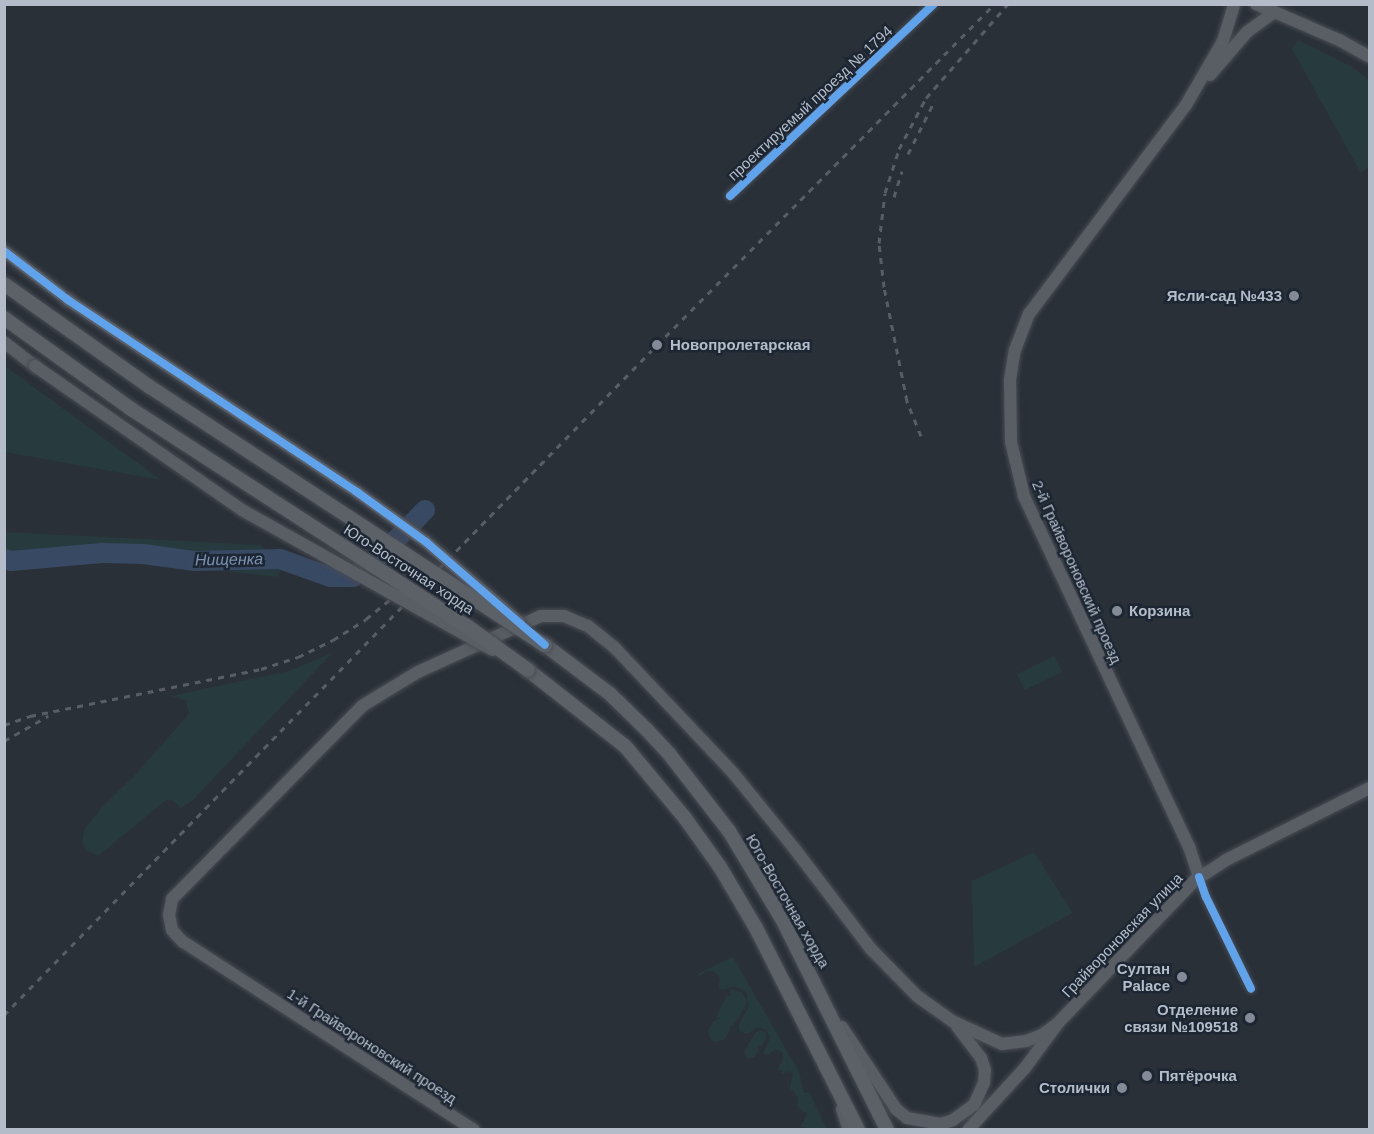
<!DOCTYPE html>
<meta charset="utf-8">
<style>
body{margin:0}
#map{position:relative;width:1374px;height:1134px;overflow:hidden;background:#2a3038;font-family:Helvetica,sans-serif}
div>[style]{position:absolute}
.green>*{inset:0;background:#273a3e}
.river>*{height:20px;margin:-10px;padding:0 10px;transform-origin:10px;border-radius:10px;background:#384963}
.roads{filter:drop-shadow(0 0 2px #484c53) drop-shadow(0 0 2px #484c53)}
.street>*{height:8px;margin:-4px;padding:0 4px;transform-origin:4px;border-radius:4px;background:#5a5e66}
.secondary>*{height:12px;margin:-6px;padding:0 6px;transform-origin:6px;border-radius:6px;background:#595d64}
.primary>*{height:14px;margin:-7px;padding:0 7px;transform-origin:7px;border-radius:7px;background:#5c6168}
.rail>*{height:3px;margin-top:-1.5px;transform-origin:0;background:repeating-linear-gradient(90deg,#595d64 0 6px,transparent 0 12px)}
.bridges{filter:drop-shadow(0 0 2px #484c53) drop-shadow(0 0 2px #484c53)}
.secondary-bridge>*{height:12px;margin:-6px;padding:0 6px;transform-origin:6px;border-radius:6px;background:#595d64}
.primary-bridge>*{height:14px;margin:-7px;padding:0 7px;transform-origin:7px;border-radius:7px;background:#5c6168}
.cycleway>*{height:8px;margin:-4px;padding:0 4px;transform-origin:4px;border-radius:4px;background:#60a3ed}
.dots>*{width:16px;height:16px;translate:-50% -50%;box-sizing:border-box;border:3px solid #1d2633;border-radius:50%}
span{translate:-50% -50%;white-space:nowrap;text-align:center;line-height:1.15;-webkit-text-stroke:5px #1d2633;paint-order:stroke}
.street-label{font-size:15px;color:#b4bcc9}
.poi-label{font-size:15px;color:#b4bcc9;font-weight:700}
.right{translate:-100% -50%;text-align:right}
.left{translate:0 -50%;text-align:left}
.water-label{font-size:16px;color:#7c92b1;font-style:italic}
.frame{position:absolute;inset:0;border:6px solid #b4bcc9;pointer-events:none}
</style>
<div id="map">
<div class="green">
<i style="clip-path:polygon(1298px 40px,1352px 67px,1369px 80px,1369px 166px,1361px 173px,1292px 49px)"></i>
<i style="clip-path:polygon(5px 366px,161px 480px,5px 452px)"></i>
<i style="clip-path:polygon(5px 532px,261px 545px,281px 568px,278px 577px,132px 561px,5px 555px)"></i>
<i style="clip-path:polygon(332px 653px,192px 801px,181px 808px,173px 801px,166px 800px,98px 856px,87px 850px,82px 842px,84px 830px,102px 807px,134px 776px,189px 714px,186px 700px,171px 696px,289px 671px)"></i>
<i style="clip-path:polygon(1054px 656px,1062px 672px,1025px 690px,1017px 674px)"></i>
<i style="clip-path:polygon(1034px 852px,1073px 913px,974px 967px,972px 881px)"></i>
<i style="clip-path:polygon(733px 957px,799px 1072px,804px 1093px,809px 1092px,827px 1129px,806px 1129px,801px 1126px,807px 1114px,797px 1106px,798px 1097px,790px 1088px,793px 1074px,789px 1071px,782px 1074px,782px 1070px,777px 1070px,783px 1059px,783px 1053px,776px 1049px,767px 1055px,763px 1053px,770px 1038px,767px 1030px,758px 1027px,747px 1034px,739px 1031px,739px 1024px,749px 1006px,746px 992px,735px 986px,722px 990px,719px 988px,720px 978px,714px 971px,707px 971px,700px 976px,697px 974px)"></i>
<i style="clip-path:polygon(730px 989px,742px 992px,746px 999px,746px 1006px,732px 1027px,730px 1025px,730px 1031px,724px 1040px,714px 1042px,710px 1038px,708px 1031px,714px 1021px,720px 1018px,716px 1017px,726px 996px,732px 995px)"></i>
<i style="clip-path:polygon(761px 1030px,766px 1033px,766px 1039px,761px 1047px,759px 1045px,758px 1047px,759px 1051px,755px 1057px,747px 1059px,744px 1051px,756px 1032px)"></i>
</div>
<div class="river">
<i style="left:4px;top:559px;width:7px;rotate:16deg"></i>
<i style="left:11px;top:561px;width:91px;rotate:-5deg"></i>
<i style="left:102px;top:553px;width:41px;rotate:1.4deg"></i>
<i style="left:143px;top:554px;width:51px;rotate:7.8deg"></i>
<i style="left:194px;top:561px;width:86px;rotate:-1.3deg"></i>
<i style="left:280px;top:559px;width:53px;rotate:19.8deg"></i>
<i style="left:330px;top:577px;width:23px"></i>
<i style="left:353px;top:577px;width:36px;rotate:-38deg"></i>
<i style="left:381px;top:555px;width:63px;rotate:-45.6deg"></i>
</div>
<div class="roads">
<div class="street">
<i style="left:730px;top:196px;width:280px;rotate:-43.3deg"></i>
<i style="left:1199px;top:877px;width:21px;rotate:71deg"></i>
<i style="left:1206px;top:897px;width:102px;rotate:63.9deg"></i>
</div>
<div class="secondary">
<i style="left:1256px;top:4px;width:93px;rotate:23.5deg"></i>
<i style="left:1341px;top:41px;width:33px;rotate:29deg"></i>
<i style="left:1210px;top:75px;width:57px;rotate:-49.3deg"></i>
<i style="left:1247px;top:32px;width:34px;rotate:-36deg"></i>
<i style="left:4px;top:251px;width:81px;rotate:37.4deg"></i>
<i style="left:4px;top:342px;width:39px;rotate:38deg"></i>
<i style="left:1199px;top:877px;width:32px;rotate:-108deg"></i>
<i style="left:1189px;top:847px;width:388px;rotate:-115.2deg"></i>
<i style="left:1024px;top:496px;width:56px;rotate:-103.5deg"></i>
<i style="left:1011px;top:442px;width:62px;rotate:-90.9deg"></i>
<i style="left:1010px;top:380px;width:30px;rotate:-81deg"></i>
<i style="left:1015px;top:350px;width:39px;rotate:-69deg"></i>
<i style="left:1029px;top:314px;width:261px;rotate:-53.1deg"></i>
<i style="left:1186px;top:105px;width:74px;rotate:-60deg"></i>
<i style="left:1223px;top:41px;width:39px;rotate:-73deg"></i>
<i style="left:842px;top:1027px;width:98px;rotate:56.6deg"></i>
<i style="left:896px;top:1109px;width:14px;rotate:39deg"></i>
<i style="left:907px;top:1118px;width:35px;rotate:10deg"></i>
<i style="left:941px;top:1124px;width:13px;rotate:-18deg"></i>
<i style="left:953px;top:1120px;width:26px;rotate:-36deg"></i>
<i style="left:974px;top:1105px;width:24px;rotate:-66deg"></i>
<i style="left:984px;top:1083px;width:13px;rotate:-86deg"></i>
<i style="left:985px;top:1070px;width:13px;rotate:-108deg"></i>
<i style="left:981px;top:1058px;width:40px;rotate:-127deg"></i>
<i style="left:842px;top:1109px;width:22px;rotate:72deg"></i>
<i style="left:474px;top:1130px;width:346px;rotate:-147.1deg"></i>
<i style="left:183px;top:942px;width:16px;rotate:-133deg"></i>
<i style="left:172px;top:930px;width:15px;rotate:-101deg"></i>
<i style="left:169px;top:915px;width:16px;rotate:-79deg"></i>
<i style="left:172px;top:899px;width:271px;rotate:-45.4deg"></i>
<i style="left:362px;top:706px;width:66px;rotate:-31.3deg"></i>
<i style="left:418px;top:672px;width:135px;rotate:-24.5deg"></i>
<i style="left:541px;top:616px;width:23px"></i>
<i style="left:564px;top:616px;width:26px;rotate:23deg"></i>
<i style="left:588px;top:626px;width:35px;rotate:39deg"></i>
<i style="left:615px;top:648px;width:173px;rotate:46.6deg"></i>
<i style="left:734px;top:774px;width:95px;rotate:51deg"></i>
<i style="left:794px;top:848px;width:127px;rotate:52.7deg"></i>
<i style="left:871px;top:949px;width:66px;rotate:45.6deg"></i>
<i style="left:917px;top:996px;width:43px;rotate:35.5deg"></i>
<i style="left:952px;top:1021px;width:55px;rotate:24.7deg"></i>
<i style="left:1002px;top:1044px;width:24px;rotate:-7deg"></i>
<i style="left:1026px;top:1041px;width:17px;rotate:-21deg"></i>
<i style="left:1042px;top:1035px;width:20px;rotate:-37deg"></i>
<i style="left:968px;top:1130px;width:84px;rotate:-47.4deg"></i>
<i style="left:1025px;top:1068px;width:56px;rotate:-53.7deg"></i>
<i style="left:1058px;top:1023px;width:197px;rotate:-46.2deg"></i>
<i style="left:1194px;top:881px;width:38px;rotate:-33deg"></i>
<i style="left:1226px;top:860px;width:161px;rotate:-26.6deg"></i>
</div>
<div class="primary">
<i style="left:545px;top:645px;width:81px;rotate:37deg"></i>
<i style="left:610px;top:694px;width:52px;rotate:44.2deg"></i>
<i style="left:647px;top:730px;width:34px;rotate:47deg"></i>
<i style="left:670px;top:755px;width:96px;rotate:52.2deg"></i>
<i style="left:729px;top:831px;width:105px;rotate:59deg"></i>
<i style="left:783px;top:921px;width:233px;rotate:63.5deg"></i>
<i style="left:528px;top:670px;width:123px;rotate:38.1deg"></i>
<i style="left:625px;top:746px;width:94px;rotate:50.2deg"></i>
<i style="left:685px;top:818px;width:60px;rotate:54.5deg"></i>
<i style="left:720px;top:867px;width:71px;rotate:59.5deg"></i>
<i style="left:756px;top:928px;width:226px;rotate:63.2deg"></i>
</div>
</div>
<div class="rail">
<i style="left:908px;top:154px;width:60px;rotate:-63.4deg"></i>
<i style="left:894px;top:197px;width:27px;rotate:-73deg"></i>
<i style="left:921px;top:436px;width:38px;rotate:-112deg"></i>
<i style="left:907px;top:401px;width:116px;rotate:-101.4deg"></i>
<i style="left:884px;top:287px;width:44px;rotate:-96.5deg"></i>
<i style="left:879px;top:243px;width:50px;rotate:-83.2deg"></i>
<i style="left:885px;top:193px;width:46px;rotate:-72.3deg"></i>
<i style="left:899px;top:149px;width:58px;rotate:-62.1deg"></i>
<i style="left:926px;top:98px;width:125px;rotate:-48.9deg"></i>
<i style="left:4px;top:725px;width:28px;rotate:-19deg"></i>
<i style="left:30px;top:716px;width:236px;rotate:-11.5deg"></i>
<i style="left:261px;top:669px;width:39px;rotate:-18deg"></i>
<i style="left:298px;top:657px;width:39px;rotate:-26deg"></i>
<i style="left:333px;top:640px;width:39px;rotate:-32deg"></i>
<i style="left:366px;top:619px;width:40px;rotate:-39deg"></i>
<i style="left:4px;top:741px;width:51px;rotate:-29.6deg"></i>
<i style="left:4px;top:1015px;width:936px;rotate:-45.74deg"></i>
<i style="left:657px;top:345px;width:479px;rotate:-45.3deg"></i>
</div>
<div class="bridges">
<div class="secondary-bridge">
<i style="left:68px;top:300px;width:347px;rotate:33.6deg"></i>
<i style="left:357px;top:492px;width:85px;rotate:35.9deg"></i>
<i style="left:426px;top:542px;width:123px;rotate:40.7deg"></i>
<i style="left:35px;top:366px;width:252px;rotate:34.8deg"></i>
<i style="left:242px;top:510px;width:287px;rotate:29.2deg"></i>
</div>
<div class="primary-bridge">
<i style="left:4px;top:284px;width:179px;rotate:35.2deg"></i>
<i style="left:150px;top:387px;width:472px;rotate:33.2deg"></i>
<i style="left:4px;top:318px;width:156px;rotate:35.6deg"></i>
<i style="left:131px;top:409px;width:400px;rotate:32.9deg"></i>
<i style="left:467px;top:626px;width:75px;rotate:35.8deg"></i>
</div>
</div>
<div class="cycleway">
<i style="left:730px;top:196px;width:280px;rotate:-43.3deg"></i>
<i style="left:4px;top:251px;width:81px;rotate:37.4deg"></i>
<i style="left:68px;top:300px;width:347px;rotate:33.6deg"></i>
<i style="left:357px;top:492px;width:85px;rotate:35.9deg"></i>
<i style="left:426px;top:542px;width:157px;rotate:40.9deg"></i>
<i style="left:1199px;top:877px;width:21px;rotate:71deg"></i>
<i style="left:1206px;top:897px;width:102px;rotate:63.9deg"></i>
</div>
<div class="dots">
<i style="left:1294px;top:296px;background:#848b96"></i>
<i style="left:657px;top:345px;background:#848b96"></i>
<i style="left:1117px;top:611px;background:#848b96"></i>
<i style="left:1182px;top:977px;background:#848b96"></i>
<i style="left:1250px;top:1018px;background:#848b96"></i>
<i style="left:1147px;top:1076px;background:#848b96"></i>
<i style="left:1122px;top:1088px;background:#848b96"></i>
</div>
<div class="street-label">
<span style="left:810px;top:103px;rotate:-43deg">проектируемый проезд № 1794</span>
<span style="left:409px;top:569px;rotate:33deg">Юго-Восточная хорда</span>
<span style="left:1077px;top:572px;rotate:66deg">2-й Грайвороновский проезд</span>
<span style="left:788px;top:901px;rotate:60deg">Юго-Восточная хорда</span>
<span style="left:1122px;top:935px;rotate:-46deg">Грайвороновская улица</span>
<span style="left:372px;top:1046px;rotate:33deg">1-й Грайвороновский проезд</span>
</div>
<div class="poi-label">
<span class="right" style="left:1282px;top:296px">Ясли-сад №433</span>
<span class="left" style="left:670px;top:345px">Новопролетарская</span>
<span class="left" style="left:1129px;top:611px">Корзина</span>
<span class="right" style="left:1170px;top:977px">Султан<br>Palace</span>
<span class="right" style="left:1238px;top:1018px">Отделение<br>связи №109518</span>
<span class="left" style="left:1159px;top:1076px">Пятёрочка</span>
<span class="right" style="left:1110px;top:1088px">Столички</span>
</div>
<div class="water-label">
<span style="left:229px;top:560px;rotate:-1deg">Нищенка</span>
</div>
<div class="frame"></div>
</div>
